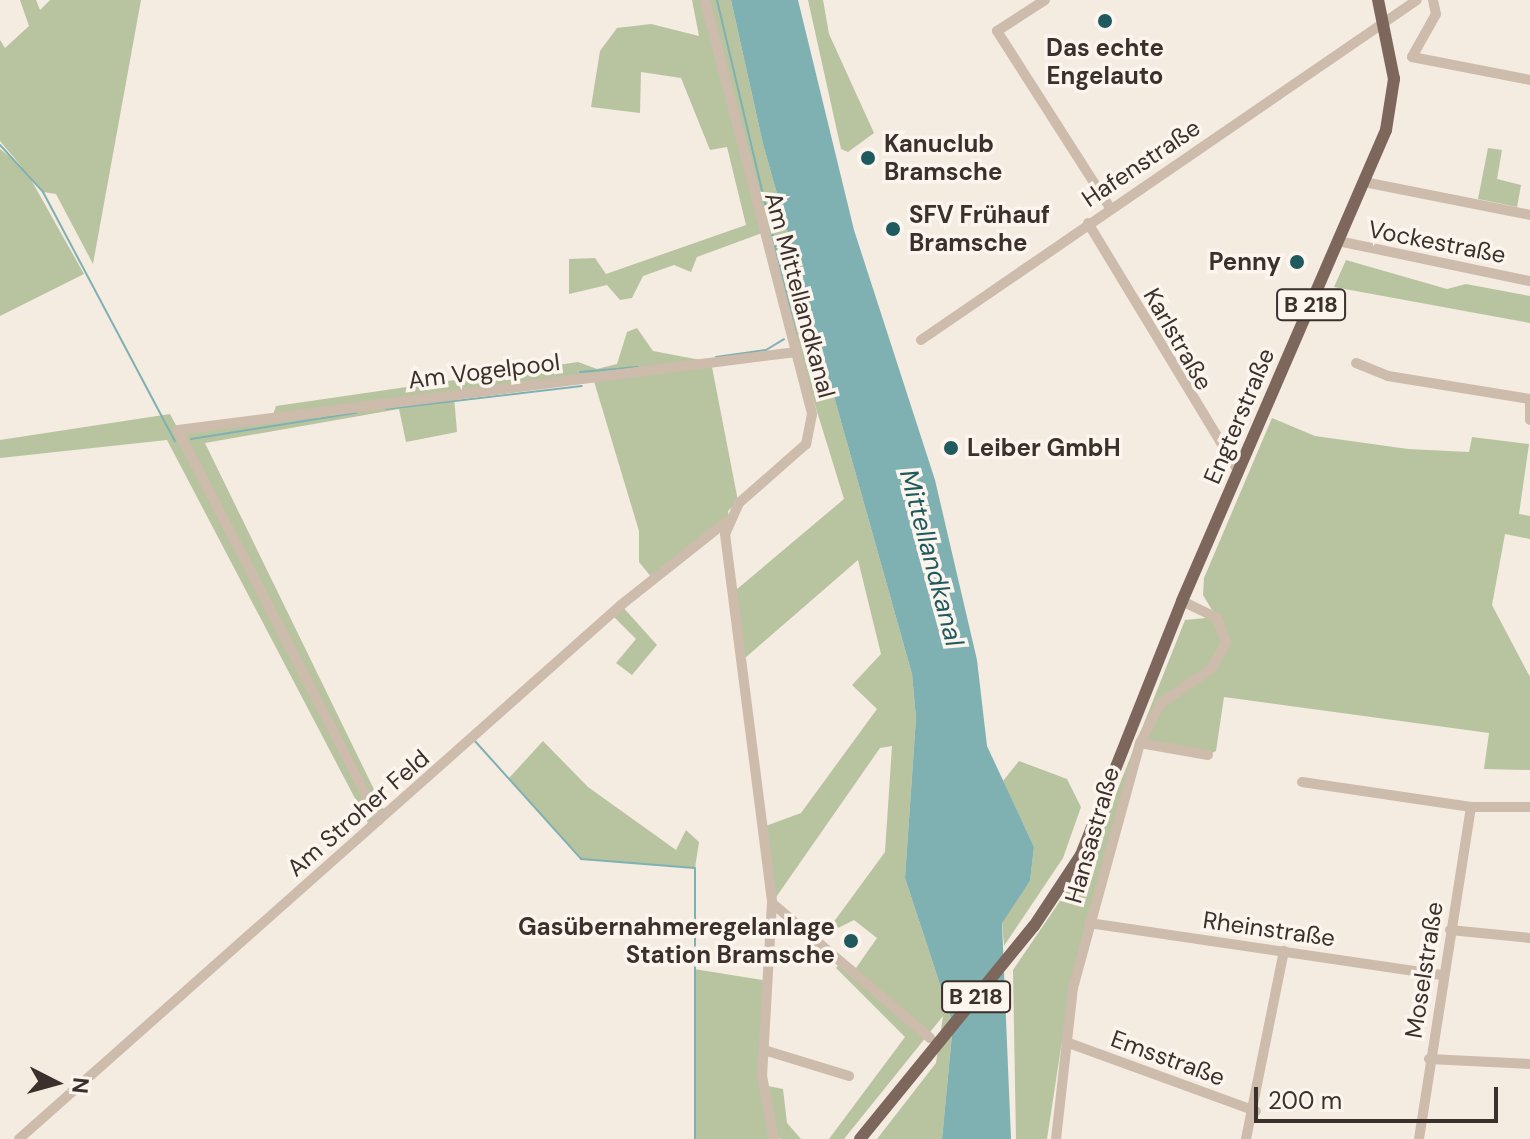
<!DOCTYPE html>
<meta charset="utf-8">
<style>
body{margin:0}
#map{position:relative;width:1530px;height:1139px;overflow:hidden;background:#f4ebe1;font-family:"DM Sans",sans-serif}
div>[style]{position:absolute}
.green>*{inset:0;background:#b8c4a0}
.water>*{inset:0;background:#7fb0b2}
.stream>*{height:2px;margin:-1px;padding:0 1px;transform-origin:1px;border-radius:1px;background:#7fb0b2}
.minor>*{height:10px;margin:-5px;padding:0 5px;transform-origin:5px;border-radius:5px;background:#cdbbac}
.major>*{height:12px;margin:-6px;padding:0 6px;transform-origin:6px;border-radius:6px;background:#7d675c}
.dots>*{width:22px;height:22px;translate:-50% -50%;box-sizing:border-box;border:4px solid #fbf5ee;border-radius:50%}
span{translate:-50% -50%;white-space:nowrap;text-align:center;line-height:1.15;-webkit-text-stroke:7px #fbf5ee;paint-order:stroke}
.shield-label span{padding:2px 6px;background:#fbf5ee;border:2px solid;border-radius:6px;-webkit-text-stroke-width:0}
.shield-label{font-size:22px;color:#3b302b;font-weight:700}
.poi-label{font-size:24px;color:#3b302b;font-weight:700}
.left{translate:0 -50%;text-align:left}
.right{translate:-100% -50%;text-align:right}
.street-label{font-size:24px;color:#3b302b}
.water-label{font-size:26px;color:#1f5a5e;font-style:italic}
.north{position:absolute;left:16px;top:1043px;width:80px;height:80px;-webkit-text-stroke:6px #fbf5ee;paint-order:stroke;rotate:96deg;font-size:22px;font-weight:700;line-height:32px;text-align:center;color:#3b302b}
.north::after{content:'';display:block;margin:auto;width:28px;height:36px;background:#3b302b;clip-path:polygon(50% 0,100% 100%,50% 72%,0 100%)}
.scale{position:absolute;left:1254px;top:1087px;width:244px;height:36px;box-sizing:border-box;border:4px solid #3b302b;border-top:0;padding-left:10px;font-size:24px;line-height:28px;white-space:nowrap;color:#3b302b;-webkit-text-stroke:6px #fbf5ee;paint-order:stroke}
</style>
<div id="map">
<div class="green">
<i style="clip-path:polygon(20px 0,36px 0,40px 10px,50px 0,141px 0,93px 264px,56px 194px,43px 192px,0 141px,0 40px,5px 48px,29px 26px)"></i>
<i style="clip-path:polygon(692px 0,731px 0,763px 144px,912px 674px,916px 718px,905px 878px,953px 1024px,942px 1139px,877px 1139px,936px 1063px,943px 1016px,844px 1139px,829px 1139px,905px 1037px,836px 968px,844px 959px,856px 968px,877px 938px,854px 920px,838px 928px,833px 923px,885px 852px,892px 746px,880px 748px,772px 903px,763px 827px,801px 813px,877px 709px,852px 685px,881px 654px,858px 560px,745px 658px,736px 590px,844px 499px,762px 233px,697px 257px,691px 272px,674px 265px,643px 276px,632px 298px,620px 300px,607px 285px,569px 294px,569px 259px,595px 258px,606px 274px,746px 225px,727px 147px,710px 150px,681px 78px,641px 72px,640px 113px,591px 107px,600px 51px,617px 28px,651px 24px,699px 36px)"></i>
<i style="clip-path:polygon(808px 0,823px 0,829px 34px,874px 133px,848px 152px,841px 149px)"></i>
<i style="clip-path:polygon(1488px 148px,1502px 150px,1497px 179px,1521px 185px,1517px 207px,1478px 199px)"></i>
<i style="clip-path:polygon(0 149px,25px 169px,84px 274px,0 316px)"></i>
<i style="clip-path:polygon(1346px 260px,1447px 289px,1466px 284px,1530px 296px,1530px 323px,1334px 287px)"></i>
<i style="clip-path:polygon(637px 328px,653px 351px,711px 362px,738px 501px,728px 511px,729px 524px,652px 578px,639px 562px,639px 531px,593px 378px,454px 396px,457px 432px,406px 442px,399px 409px,205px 443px,386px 814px,370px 827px,167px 440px,0 458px,0 440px,170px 414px,178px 429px,272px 418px,276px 406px,578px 362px,597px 369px,617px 364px,627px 332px)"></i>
<i style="clip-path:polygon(1272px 418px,1315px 436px,1408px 449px,1469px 452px,1472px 437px,1529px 444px,1519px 514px,1530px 516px,1530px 539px,1505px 534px,1492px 605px,1530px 677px,1530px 770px,1484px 769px,1489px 733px,1224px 697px,1216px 751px,1208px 755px,1140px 743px,1062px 1041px,1047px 1139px,1016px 1139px,1013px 970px,1092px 854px,1185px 620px,1216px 617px,1203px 595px,1204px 578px)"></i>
<i style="clip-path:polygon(621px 605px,657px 645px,632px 675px,616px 663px,636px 639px,611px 614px)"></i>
<i style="clip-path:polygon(543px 741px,588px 787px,676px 850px,686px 830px,699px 842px,695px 868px,581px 859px,509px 778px)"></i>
<i style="clip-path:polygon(1019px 761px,1067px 779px,1081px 807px,1063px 858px,1004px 946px,1002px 921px,1030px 881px,1034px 847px,1003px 781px)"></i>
<i style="clip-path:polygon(694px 969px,768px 981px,763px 1085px,783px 1089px,787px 1123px,801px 1139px,780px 1139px,770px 1127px,771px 1139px,695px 1139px)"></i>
</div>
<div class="water">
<i style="clip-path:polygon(731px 0,798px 0,854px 230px,935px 480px,977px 660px,987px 746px,1034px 847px,1030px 881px,1002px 923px,1011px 1139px,942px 1139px,953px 1024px,905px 878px,916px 718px,912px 674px,763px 144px)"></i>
</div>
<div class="stream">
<i style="left:717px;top:0;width:344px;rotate:76.7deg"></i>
<i style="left:0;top:145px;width:64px;rotate:47.5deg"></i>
<i style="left:43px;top:192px;width:282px;rotate:62.1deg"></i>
<i style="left:716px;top:357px;width:50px;rotate:-8deg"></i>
<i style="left:766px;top:350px;width:21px;rotate:-31deg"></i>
<i style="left:580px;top:372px;width:58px;rotate:-4.9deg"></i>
<i style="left:386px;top:409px;width:197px;rotate:-6.7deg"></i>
<i style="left:191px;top:439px;width:167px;rotate:-9deg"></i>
<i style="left:474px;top:740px;width:160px;rotate:48deg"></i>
<i style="left:581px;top:859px;width:114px;rotate:4.5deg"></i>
<i style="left:695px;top:868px;width:271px;rotate:90deg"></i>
</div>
<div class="minor">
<i style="left:705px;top:0;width:428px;rotate:75.5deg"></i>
<i style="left:812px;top:414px;width:31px;rotate:101deg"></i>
<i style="left:806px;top:444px;width:89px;rotate:138.6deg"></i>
<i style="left:739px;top:503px;width:34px;rotate:114deg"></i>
<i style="left:725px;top:534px;width:372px;rotate:82.7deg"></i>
<i style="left:772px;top:903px;width:173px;rotate:93.3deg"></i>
<i style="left:762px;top:1076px;width:64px;rotate:79.2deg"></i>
<i style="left:1045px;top:0;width:57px;rotate:147.1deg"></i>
<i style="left:997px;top:31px;width:210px;rotate:57.4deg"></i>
<i style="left:1433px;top:0;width:14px;rotate:78deg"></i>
<i style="left:1436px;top:14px;width:49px;rotate:119.2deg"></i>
<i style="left:1412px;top:57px;width:120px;rotate:11deg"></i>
<i style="left:1364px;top:182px;width:169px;rotate:11.2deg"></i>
<i style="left:1088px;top:223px;width:291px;rotate:58.8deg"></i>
<i style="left:1338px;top:241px;width:196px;rotate:11.8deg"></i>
<i style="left:921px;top:340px;width:601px;rotate:-34.43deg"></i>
<i style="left:1356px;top:363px;width:35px;rotate:22deg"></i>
<i style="left:1388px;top:376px;width:144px;rotate:9.2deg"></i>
<i style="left:1530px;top:403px;width:17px;rotate:90deg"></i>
<i style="left:1140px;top:743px;width:69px;rotate:10deg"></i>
<i style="left:1302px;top:782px;width:171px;rotate:8.4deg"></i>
<i style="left:1471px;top:807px;width:59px"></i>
<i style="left:379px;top:820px;width:439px;rotate:-117.3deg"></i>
<i style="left:178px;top:430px;width:623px;rotate:-7.19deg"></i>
<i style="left:772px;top:903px;width:208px;rotate:40.5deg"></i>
<i style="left:1089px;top:923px;width:358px;rotate:8.4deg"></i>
<i style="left:1450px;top:930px;width:80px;rotate:5.7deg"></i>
<i style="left:1066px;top:1042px;width:202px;rotate:20deg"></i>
<i style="left:764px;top:1050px;width:89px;rotate:17deg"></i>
<i style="left:1429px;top:1059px;width:101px;rotate:2.8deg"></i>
<i style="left:19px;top:1139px;width:805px;rotate:-41.57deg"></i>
<i style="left:621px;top:605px;width:135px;rotate:-38.4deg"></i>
<i style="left:1056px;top:1139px;width:152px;rotate:-83.6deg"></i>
<i style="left:1073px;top:988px;width:254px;rotate:-74.7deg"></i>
<i style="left:1140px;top:743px;width:45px;rotate:-62.3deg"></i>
<i style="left:1161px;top:703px;width:60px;rotate:-34.2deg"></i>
<i style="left:1211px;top:669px;width:30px;rotate:-60deg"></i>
<i style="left:1226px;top:643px;width:27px;rotate:-110deg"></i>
<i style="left:1217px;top:618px;width:39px;rotate:-154deg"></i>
<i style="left:1246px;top:1139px;width:192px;rotate:-78.6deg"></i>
<i style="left:1419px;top:1139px;width:336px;rotate:-81.1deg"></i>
</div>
<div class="major">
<i style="left:860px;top:1139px;width:275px;rotate:-50.8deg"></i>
<i style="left:1034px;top:926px;width:85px;rotate:-56.5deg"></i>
<i style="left:1081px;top:855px;width:273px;rotate:-68.3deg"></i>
<i style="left:1182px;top:601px;width:513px;rotate:-66.58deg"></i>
<i style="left:1386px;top:130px;width:52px;rotate:-81.1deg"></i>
<i style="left:1394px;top:79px;width:81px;rotate:-101.4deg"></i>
</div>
<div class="dots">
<i style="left:1105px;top:21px;background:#1f5a5e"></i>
<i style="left:868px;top:158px;background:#1f5a5e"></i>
<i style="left:893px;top:229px;background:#1f5a5e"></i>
<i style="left:1297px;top:262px;background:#1f5a5e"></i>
<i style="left:951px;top:448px;background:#1f5a5e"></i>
<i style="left:851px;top:941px;background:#1f5a5e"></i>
</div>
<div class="shield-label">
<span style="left:1311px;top:305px">B 218</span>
<span style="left:976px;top:997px">B 218</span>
</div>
<div class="poi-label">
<span style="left:1105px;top:62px">Das echte<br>Engelauto</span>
<span class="left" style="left:884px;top:158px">Kanuclub<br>Bramsche</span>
<span class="left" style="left:909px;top:229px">SFV Frühauf<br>Bramsche</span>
<span class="right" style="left:1281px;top:262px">Penny</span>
<span class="left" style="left:967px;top:448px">Leiber GmbH</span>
<span class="right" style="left:835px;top:941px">Gasübernahmeregelanlage<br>Station Bramsche</span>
</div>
<div class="street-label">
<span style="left:1141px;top:163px;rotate:-34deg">Hafenstraße</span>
<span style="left:1437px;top:242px;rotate:11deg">Vockestraße</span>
<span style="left:800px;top:295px;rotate:75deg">Am Mittellandkanal</span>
<span style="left:1178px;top:339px;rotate:60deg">Karlstraße</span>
<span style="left:484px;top:371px;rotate:-7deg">Am Vogelpool</span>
<span style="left:1239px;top:416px;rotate:-67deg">Engterstraße</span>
<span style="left:358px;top:813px;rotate:-41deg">Am Stroher Feld</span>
<span style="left:1092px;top:835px;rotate:-74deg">Hansastraße</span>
<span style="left:1269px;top:929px;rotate:8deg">Rheinstraße</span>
<span style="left:1424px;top:970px;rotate:-81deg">Moselstraße</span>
<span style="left:1168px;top:1058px;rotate:20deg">Emsstraße</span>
</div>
<div class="water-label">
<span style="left:931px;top:558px;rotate:75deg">Mittellandkanal</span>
</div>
<div class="north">N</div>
<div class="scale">200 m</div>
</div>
